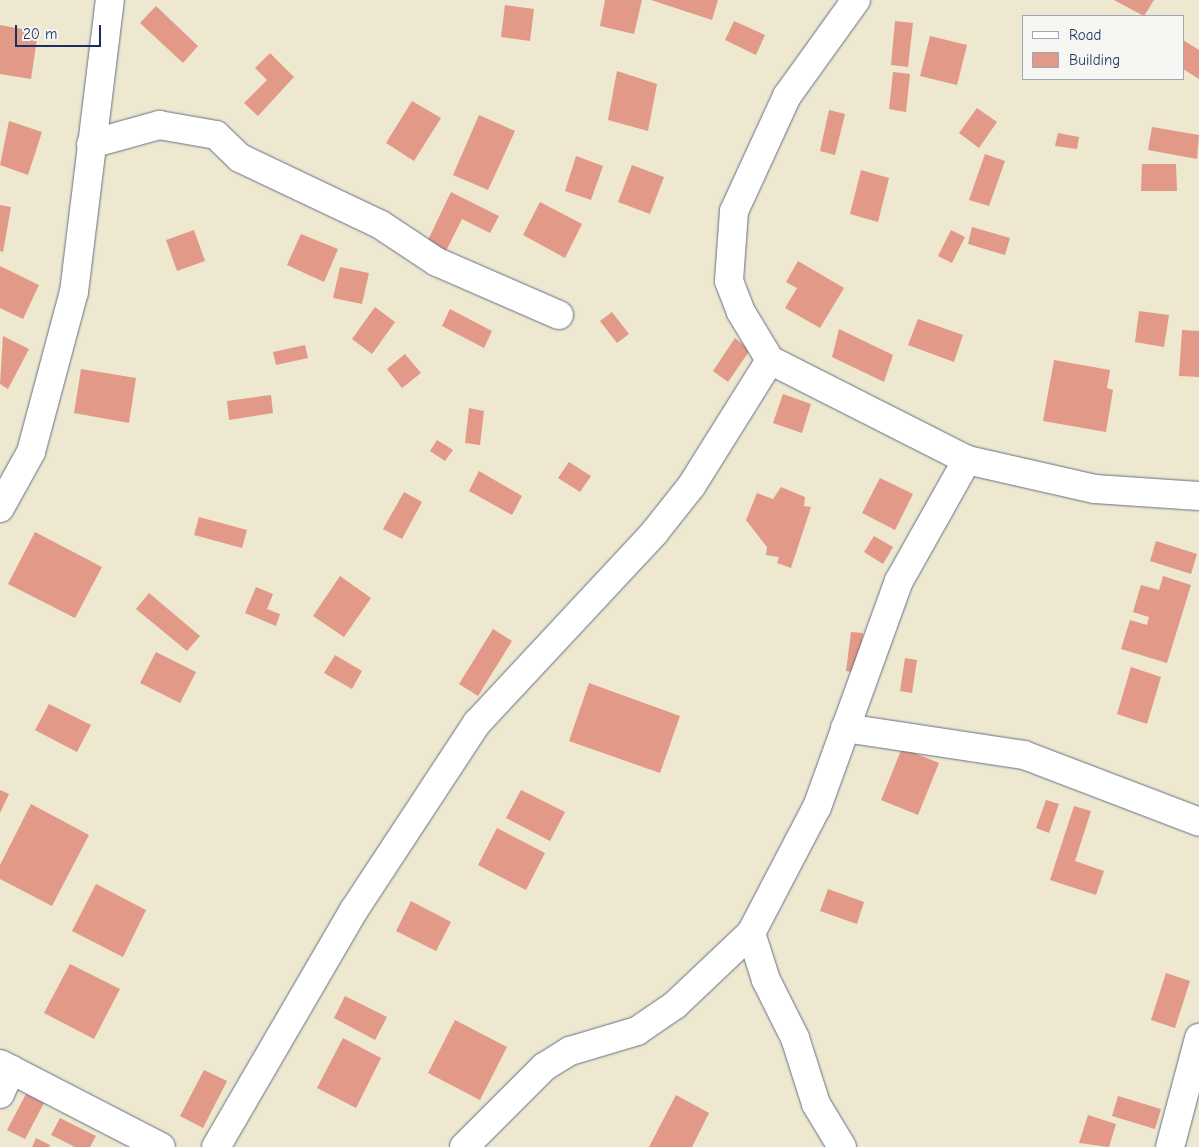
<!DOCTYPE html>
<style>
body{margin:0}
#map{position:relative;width:1199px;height:1147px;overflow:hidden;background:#ede8cf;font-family:"Comic Neue",sans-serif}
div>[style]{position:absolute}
.building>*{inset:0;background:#e29988}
.roads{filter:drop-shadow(0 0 1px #647086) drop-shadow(0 0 1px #647086)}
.minor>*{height:28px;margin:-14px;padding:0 14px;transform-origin:14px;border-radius:14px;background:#fff}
span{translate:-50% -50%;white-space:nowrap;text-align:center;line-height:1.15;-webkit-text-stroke:5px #f6f6f2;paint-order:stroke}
.legend{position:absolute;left:1022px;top:15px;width:162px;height:65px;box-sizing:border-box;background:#f6f6f2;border:1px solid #9ea6b7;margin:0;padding:6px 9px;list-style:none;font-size:15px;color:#1b2f5e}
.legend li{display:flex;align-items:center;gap:10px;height:25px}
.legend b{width:25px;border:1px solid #9ea6b7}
.scale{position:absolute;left:15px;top:25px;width:86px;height:22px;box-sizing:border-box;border:2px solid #1b2f5e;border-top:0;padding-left:6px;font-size:15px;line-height:18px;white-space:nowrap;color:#1b2f5e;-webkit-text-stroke:4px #f6f6f2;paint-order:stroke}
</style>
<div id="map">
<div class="building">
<i style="clip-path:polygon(605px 0,642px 0,634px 34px,600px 26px)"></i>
<i style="clip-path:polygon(651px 0,718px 0,712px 20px)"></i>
<i style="clip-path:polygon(1114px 0,1154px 0,1144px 16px)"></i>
<i style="clip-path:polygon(505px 5px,534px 9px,530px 41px,501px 37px)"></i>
<i style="clip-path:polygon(156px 6px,198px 46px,183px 63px,140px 23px)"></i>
<i style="clip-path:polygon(734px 21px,765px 35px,756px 55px,725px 40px)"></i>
<i style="clip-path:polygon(895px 21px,913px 23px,908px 67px,891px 65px)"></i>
<i style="clip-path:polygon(0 25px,38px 32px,31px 79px,0 74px)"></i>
<i style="clip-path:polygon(930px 36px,967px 45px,957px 85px,920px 76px)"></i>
<i style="clip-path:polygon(1183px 40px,1199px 50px,1199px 79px,1183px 69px)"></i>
<i style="clip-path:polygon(270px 53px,294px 77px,258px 116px,244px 103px,267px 80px,255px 68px)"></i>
<i style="clip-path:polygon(617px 71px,657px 84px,648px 131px,608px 120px)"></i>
<i style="clip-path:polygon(893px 72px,910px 74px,906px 112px,889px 109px)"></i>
<i style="clip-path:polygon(412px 101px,441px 118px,414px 161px,386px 143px)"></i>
<i style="clip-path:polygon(977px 108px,997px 122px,979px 148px,959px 133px)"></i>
<i style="clip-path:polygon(829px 110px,845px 114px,835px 155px,820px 151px)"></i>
<i style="clip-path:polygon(479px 115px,515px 131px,488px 190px,453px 175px)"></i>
<i style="clip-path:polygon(9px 121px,42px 132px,28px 175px,0 165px)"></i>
<i style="clip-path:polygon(1152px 127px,1199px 135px,1197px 159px,1148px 150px)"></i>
<i style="clip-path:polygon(1058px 133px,1079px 137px,1077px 149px,1055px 146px)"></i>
<i style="clip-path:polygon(985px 154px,1005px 161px,989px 206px,969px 200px)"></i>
<i style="clip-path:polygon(576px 156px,603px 166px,591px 200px,565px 191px)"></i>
<i style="clip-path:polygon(1142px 164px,1176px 164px,1177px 191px,1141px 191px)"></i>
<i style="clip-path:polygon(632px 165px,664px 177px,650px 214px,618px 202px)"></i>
<i style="clip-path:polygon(861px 170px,889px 178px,878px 222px,850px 214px)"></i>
<i style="clip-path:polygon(451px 192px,499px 216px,490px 233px,462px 219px,446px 251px,427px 242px)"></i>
<i style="clip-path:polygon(540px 202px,582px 224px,565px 258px,523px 235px)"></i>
<i style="clip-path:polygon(0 205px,11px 207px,3px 252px,0 251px)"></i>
<i style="clip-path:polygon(972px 227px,1010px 238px,1005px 255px,968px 244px)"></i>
<i style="clip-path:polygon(194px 230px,205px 261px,177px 271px,166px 240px)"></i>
<i style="clip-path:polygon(951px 230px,965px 237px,952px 263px,938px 256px)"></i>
<i style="clip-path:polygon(301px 234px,338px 249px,324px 282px,287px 265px)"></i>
<i style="clip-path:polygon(798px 261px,844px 288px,820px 328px,785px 308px,797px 288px,786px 282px)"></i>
<i style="clip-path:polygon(0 266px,39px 285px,23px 319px,0 308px)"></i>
<i style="clip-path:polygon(340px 267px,369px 273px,362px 304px,333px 298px)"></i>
<i style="clip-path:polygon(375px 307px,395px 322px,372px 354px,352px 339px)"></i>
<i style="clip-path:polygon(450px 309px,492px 331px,484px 348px,442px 326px)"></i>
<i style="clip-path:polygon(1139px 311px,1169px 315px,1164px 347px,1135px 342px)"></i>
<i style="clip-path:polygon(612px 312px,629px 334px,617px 343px,600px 321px)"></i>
<i style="clip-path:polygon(918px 319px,963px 335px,954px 362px,908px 345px)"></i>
<i style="clip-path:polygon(839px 329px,893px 355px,884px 382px,832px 357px)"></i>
<i style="clip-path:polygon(1182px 330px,1199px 331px,1199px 377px,1179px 376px)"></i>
<i style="clip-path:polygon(3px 336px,29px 349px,8px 389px,0 384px)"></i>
<i style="clip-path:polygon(735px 338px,750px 350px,728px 382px,713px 371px)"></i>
<i style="clip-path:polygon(305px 345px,308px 358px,276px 365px,273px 352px)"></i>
<i style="clip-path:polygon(405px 354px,421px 373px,402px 388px,387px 369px)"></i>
<i style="clip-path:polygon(1054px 360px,1110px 370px,1107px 388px,1113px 390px,1106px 432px,1043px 421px)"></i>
<i style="clip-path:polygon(81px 369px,136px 378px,129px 423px,74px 413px)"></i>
<i style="clip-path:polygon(783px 394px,811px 404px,802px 433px,773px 423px)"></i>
<i style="clip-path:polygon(271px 395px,273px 413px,229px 420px,227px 401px)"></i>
<i style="clip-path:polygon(469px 408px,484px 411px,480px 445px,465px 443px)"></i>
<i style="clip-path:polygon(437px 440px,453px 450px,445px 461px,430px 451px)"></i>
<i style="clip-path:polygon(569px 462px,591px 476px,580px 492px,558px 478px)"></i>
<i style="clip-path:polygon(479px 471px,522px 496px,512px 515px,469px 491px)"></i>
<i style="clip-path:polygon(880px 478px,913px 494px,895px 530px,862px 513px)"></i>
<i style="clip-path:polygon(781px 487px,805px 497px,804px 506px,811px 507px,791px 568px,777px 563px,779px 557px,766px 555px,767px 547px,746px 520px,757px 493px,773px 499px)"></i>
<i style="clip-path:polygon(404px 492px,422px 502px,402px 539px,383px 529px)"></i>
<i style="clip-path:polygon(199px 517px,247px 530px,242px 548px,194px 535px)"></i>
<i style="clip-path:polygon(35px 532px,102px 567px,75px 618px,8px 584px)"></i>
<i style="clip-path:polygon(874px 536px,893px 547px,883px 564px,864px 552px)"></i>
<i style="clip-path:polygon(1156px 541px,1197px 554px,1191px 574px,1150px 561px)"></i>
<i style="clip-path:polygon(340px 576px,371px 598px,344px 637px,313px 616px)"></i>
<i style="clip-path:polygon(1163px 576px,1191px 585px,1167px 663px,1121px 649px,1130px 620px,1147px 625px,1149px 617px,1133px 612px,1141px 585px,1159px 590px)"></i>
<i style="clip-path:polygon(256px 587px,273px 594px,267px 609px,280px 614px,276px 626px,245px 613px)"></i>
<i style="clip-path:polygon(149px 593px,200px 636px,187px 651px,136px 609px)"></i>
<i style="clip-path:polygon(493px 629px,512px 641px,478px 696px,459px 684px)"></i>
<i style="clip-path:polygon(851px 632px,863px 633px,858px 673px,846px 671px)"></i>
<i style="clip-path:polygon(156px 652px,196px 672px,180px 703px,140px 683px)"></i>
<i style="clip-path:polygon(335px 655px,362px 671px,352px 689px,324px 673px)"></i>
<i style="clip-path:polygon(905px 658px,917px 660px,912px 693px,900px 691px)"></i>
<i style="clip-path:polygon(1131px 667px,1161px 677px,1147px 724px,1117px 714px)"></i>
<i style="clip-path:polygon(589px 683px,680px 716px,660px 773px,569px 741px)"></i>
<i style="clip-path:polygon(49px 704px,91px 725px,77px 752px,35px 730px)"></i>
<i style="clip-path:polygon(902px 748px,939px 763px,918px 815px,881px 800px)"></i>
<i style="clip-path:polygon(0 790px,9px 794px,0 813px)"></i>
<i style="clip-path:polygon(521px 790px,565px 812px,550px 841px,506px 818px)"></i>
<i style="clip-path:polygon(1046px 800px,1059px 804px,1049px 833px,1036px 828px)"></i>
<i style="clip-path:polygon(31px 804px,89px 835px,52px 906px,0 879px,0 865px)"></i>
<i style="clip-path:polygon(1074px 806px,1091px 811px,1075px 861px,1104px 871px,1096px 895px,1050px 880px)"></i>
<i style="clip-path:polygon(497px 828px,545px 853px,526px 890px,478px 865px)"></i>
<i style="clip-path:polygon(96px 884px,146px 910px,123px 957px,72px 931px)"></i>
<i style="clip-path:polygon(828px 889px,864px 902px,857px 924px,820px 911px)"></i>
<i style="clip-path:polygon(411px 901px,451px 922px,436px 951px,396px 931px)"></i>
<i style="clip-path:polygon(70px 964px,120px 989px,94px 1039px,44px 1013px)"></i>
<i style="clip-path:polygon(1166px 973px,1190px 981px,1175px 1028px,1151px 1020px)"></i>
<i style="clip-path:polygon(345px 996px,387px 1017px,375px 1040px,334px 1018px)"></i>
<i style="clip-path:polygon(455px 1020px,507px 1047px,480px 1100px,428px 1073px)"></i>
<i style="clip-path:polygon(343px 1038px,381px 1058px,356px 1108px,317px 1088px)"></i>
<i style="clip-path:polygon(204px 1070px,227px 1081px,203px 1128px,180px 1116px)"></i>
<i style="clip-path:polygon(26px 1094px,44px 1103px,25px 1139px,7px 1130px)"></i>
<i style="clip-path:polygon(676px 1095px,709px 1113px,692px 1147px,649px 1147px)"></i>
<i style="clip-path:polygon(1118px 1096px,1161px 1109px,1155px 1129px,1112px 1116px)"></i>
<i style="clip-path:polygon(1088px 1115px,1116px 1124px,1109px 1147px,1079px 1143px)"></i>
<i style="clip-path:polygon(60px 1118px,96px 1136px,90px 1147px,75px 1147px,51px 1135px)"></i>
<i style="clip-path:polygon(36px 1138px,50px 1145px,49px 1147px,32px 1147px)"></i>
</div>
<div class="roads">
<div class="minor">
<i style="left:856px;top:0;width:118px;rotate:125.7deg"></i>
<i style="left:787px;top:96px;width:127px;rotate:114.7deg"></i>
<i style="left:734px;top:211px;width:70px;rotate:94.1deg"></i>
<i style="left:729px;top:281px;width:33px;rotate:69deg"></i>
<i style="left:741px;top:312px;width:56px;rotate:58.9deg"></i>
<i style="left:770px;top:360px;width:221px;rotate:26.9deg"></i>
<i style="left:967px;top:460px;width:131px;rotate:12.8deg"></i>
<i style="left:1095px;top:489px;width:104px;rotate:3.9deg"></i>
<i style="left:91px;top:144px;width:71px;rotate:-15.6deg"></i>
<i style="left:159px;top:125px;width:58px;rotate:10deg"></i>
<i style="left:216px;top:135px;width:33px;rotate:44deg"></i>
<i style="left:240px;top:158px;width:156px;rotate:25.4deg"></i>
<i style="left:381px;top:225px;width:67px;rotate:33.5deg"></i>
<i style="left:437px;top:262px;width:133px;rotate:23.5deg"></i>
<i style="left:0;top:508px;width:64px;rotate:-61deg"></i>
<i style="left:31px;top:452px;width:166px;rotate:-75deg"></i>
<i style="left:74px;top:292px;width:294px;rotate:-83deg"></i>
<i style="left:845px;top:728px;width:181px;rotate:8.6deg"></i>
<i style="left:1024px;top:755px;width:187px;rotate:20.9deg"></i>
<i style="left:751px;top:933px;width:49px;rotate:72.3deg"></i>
<i style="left:766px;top:980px;width:65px;rotate:63.4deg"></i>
<i style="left:795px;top:1038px;width:69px;rotate:72.3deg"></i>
<i style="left:816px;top:1104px;width:50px;rotate:58.8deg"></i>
<i style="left:0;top:1064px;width:181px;rotate:27.3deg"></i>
<i style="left:0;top:1094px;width:27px;rotate:-66deg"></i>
<i style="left:216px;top:1147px;width:274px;rotate:-59.8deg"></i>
<i style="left:354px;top:910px;width:224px;rotate:-56.7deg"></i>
<i style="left:477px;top:723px;width:260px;rotate:-47deg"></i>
<i style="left:654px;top:533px;width:61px;rotate:-51.6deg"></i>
<i style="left:692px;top:485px;width:147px;rotate:-58deg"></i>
<i style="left:464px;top:1147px;width:113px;rotate:-45deg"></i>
<i style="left:544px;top:1067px;width:31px;rotate:-32deg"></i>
<i style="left:570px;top:1051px;width:70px;rotate:-16.6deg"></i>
<i style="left:637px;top:1031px;width:46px;rotate:-34.4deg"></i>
<i style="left:675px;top:1005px;width:105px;rotate:-43.5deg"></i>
<i style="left:751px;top:933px;width:142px;rotate:-62.4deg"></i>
<i style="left:817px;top:807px;width:240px;rotate:-70.1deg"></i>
<i style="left:899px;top:581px;width:139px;rotate:-60.7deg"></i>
<i style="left:1170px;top:1147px;width:113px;rotate:-75.1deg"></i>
</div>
</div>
<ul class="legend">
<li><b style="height:6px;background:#fff"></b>Road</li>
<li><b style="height:14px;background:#e29988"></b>Building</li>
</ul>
<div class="scale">20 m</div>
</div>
